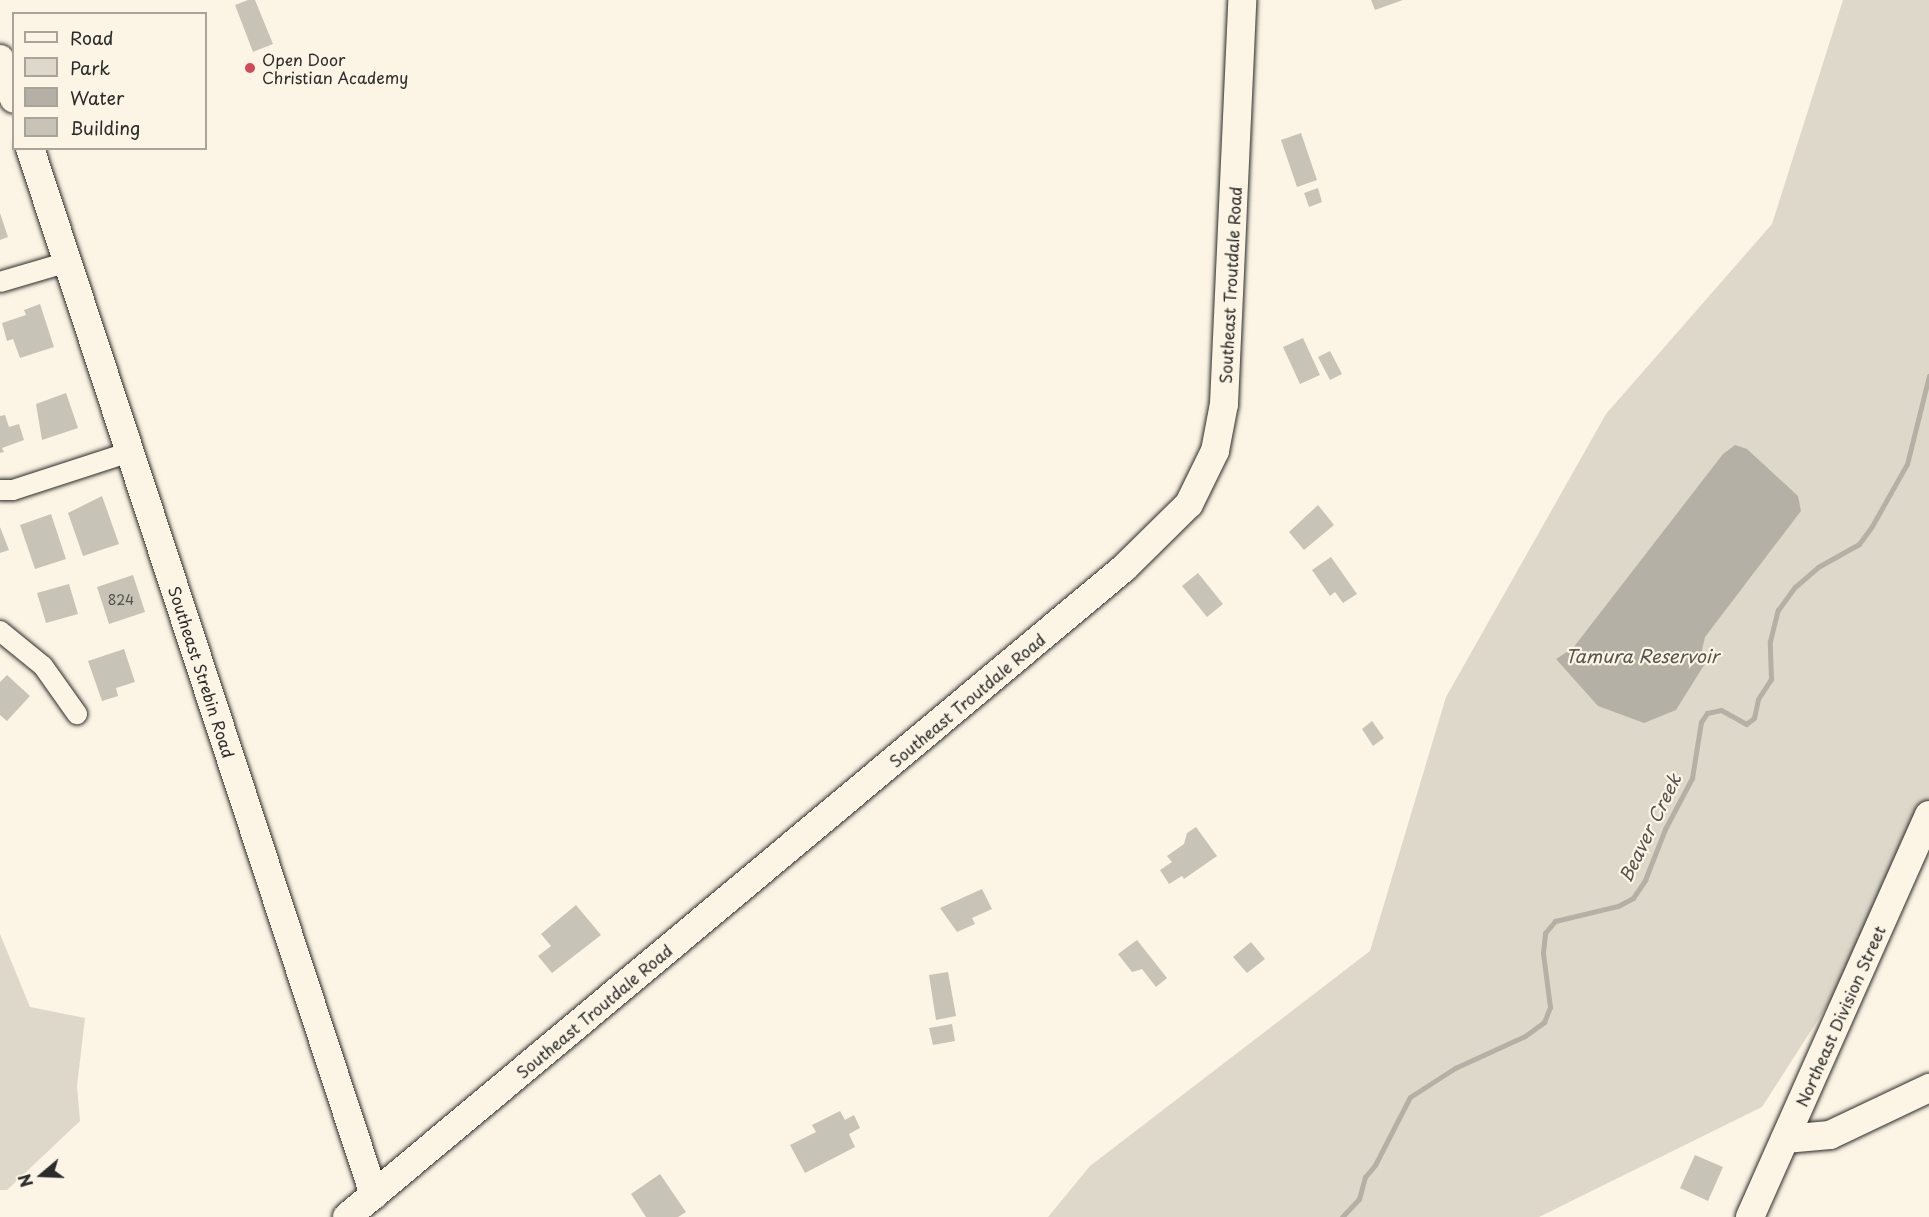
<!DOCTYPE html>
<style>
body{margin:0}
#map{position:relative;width:1929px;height:1217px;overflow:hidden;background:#fcf5e5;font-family:"Playpen Sans",sans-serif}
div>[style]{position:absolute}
.green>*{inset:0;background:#ded8ca}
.water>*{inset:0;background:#b4b0a5}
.stream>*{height:5px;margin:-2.5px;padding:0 2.5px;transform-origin:2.5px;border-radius:2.5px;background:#b4b0a5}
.building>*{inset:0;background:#c8c3b7}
.roads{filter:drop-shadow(0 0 2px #2b2b2b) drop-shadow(0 0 2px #2b2b2b)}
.street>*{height:20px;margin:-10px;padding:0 10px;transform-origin:10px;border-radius:10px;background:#fcf5e5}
.secondary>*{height:28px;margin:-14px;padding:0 14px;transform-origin:14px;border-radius:14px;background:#fcf5e5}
.dots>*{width:16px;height:16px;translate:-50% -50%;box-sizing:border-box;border:3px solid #fcf5e5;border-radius:50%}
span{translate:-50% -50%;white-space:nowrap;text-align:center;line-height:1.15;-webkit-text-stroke:4.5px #fcf5e5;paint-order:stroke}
.number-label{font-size:14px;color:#52514e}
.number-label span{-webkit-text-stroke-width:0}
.poi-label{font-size:16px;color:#2b2b2b}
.left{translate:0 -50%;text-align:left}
.street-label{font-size:16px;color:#2b2b2b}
.water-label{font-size:18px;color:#545350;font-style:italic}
.legend{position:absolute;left:12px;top:12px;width:195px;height:138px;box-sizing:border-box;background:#fcf5e5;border:2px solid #a8a49b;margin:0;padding:8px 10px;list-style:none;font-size:18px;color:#2b2b2b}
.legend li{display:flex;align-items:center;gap:12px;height:30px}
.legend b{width:30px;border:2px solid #a8a49b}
.north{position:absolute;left:12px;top:1145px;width:60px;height:60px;-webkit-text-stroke:4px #fcf5e5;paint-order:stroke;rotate:251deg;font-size:16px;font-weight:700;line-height:24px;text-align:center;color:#2b2b2b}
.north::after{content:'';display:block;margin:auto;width:21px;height:27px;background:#2b2b2b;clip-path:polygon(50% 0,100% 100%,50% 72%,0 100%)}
</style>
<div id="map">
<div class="green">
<i style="clip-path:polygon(1843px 0,1929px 0,1929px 847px,1762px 1107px,1539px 1217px,1048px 1217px,1090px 1166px,1370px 951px,1446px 697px,1606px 414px,1772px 224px)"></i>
<i style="clip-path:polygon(0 934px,30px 1007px,85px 1018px,77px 1086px,80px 1121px,7px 1190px,0 1190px)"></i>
</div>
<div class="water">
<i style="clip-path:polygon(1735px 445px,1747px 449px,1798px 496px,1801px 511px,1705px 637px,1702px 650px,1706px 662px,1676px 710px,1644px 723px,1598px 706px,1556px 659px,1573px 648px,1723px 454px)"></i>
</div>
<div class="stream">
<i style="left:1342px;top:1217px;width:25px;rotate:-47deg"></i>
<i style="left:1359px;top:1199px;width:23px;rotate:-75deg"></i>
<i style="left:1365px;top:1177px;width:16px;rotate:-50deg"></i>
<i style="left:1375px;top:1165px;width:76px;rotate:-62.8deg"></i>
<i style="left:1410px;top:1097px;width:54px;rotate:-32.8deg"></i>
<i style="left:1455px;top:1068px;width:77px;rotate:-24.6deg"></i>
<i style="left:1525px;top:1036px;width:24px;rotate:-36deg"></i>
<i style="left:1544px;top:1022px;width:16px;rotate:-68deg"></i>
<i style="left:1550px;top:1007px;width:54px;rotate:-97.4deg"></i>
<i style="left:1543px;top:953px;width:20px;rotate:-84deg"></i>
<i style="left:1545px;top:933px;width:16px;rotate:-50deg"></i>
<i style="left:1555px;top:921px;width:65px;rotate:-13.4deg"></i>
<i style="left:1618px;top:906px;width:17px;rotate:-28deg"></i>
<i style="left:1633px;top:898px;width:22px;rotate:-56deg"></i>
<i style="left:1645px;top:880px;width:55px;rotate:-68.6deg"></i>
<i style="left:1665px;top:829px;width:58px;rotate:-62.1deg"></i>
<i style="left:1692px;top:778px;width:57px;rotate:-80.9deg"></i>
<i style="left:1701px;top:722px;width:11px;rotate:-56deg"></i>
<i style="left:1707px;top:713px;width:14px;rotate:-12deg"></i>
<i style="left:1721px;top:710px;width:29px;rotate:29deg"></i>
<i style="left:1746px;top:724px;width:10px;rotate:-37deg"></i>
<i style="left:1754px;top:718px;width:19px;rotate:-78deg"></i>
<i style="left:1758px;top:699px;width:24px;rotate:-57deg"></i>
<i style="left:1771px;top:679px;width:38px;rotate:-92deg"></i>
<i style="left:1770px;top:641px;width:32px;rotate:-76deg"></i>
<i style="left:1778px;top:610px;width:29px;rotate:-54deg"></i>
<i style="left:1795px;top:587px;width:30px;rotate:-41deg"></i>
<i style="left:1818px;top:567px;width:47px;rotate:-29.3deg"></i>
<i style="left:1859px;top:544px;width:22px;rotate:-54deg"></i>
<i style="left:1872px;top:526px;width:71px;rotate:-60.6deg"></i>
<i style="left:1907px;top:464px;width:91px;rotate:-76deg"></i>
</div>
<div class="building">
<i style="clip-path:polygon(248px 0,255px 0,273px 44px,253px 52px,235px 5px)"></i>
<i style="clip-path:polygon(1371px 0,1403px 0,1375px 10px)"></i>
<i style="clip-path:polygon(1301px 133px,1317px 180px,1297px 187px,1281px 140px)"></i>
<i style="clip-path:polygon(1318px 188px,1322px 202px,1309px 207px,1304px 193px)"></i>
<i style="clip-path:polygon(0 213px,8px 237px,0 240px)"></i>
<i style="clip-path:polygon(40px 304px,54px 347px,20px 358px,13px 339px,7px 341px,2px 323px,26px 315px,24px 310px)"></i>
<i style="clip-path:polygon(1303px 338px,1320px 375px,1300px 384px,1283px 347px)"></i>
<i style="clip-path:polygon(1330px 351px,1342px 374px,1330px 380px,1318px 357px)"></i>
<i style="clip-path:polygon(66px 393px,78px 428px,42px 440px,36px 404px)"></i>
<i style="clip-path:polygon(5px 415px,9px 427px,19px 424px,24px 440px,2px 448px,4px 452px,0 453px,0 416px)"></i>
<i style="clip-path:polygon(102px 496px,119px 544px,83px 556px,68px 513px)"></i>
<i style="clip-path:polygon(1318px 505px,1334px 525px,1304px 550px,1289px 532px)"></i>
<i style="clip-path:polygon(51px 514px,66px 559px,35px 569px,20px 525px)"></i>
<i style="clip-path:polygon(0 527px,9px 550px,0 553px)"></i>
<i style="clip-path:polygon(1331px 557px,1357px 594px,1343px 603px,1335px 592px,1330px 596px,1312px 570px)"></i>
<i style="clip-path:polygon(1198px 573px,1223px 604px,1207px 617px,1182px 586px)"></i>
<i style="clip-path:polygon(133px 575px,145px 612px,109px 624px,97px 587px)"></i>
<i style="clip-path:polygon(69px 584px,78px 614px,46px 623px,37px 593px)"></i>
<i style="clip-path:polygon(124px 649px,135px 682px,116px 688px,118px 696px,102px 701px,88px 661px)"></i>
<i style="clip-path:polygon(7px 675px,30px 696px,7px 721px,0 715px,0 682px)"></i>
<i style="clip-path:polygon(1372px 721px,1384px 738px,1373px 746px,1362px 729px)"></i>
<i style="clip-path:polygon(1196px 827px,1217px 856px,1184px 879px,1182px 876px,1169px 884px,1160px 870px,1172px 862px,1167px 856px,1184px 844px,1187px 833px)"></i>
<i style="clip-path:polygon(982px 889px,992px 909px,972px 918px,975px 924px,957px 932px,940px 908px)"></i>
<i style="clip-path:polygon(576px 905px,601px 935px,552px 973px,538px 956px,551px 946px,541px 934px)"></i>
<i style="clip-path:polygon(1137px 940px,1167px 978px,1156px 987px,1142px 969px,1132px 972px,1118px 954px)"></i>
<i style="clip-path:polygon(1251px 942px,1265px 959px,1247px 973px,1233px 957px)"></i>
<i style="clip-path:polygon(948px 972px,956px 1016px,936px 1020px,929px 975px)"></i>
<i style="clip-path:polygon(952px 1024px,955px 1041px,933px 1045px,929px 1028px)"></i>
<i style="clip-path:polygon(840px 1111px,845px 1120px,854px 1115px,860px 1128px,849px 1134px,855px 1147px,805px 1173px,790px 1145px,816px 1132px,812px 1125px)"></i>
<i style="clip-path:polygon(1695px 1155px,1723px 1167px,1708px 1201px,1680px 1188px)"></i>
<i style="clip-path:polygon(660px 1174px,686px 1212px,678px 1217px,646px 1217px,631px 1194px)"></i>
</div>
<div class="roads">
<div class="street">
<i style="left:0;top:282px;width:71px;rotate:-16.4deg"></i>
<i style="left:0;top:490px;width:13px"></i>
<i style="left:13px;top:490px;width:123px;rotate:-18deg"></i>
<i style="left:0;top:631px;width:55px;rotate:39.1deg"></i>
<i style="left:43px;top:666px;width:59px;rotate:54.7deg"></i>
</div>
<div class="secondary">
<i style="left:0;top:59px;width:42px;rotate:70.7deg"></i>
<i style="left:30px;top:148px;width:1102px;rotate:71.81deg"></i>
<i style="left:1785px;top:1139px;width:45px;rotate:-5.1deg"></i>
<i style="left:1830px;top:1135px;width:110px;rotate:-25.4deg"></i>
<i style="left:347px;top:1217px;width:1012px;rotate:-39.87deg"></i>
<i style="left:1124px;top:568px;width:91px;rotate:-44.6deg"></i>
<i style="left:1189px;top:504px;width:59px;rotate:-63.9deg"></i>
<i style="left:1215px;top:451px;width:48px;rotate:-79.2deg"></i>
<i style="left:1224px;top:404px;width:404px;rotate:-87.4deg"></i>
<i style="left:1750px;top:1217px;width:440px;rotate:-66deg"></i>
</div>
</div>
<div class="dots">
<i style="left:250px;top:68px;background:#d1495b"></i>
</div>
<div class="number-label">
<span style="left:121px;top:600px">824</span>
</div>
<div class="poi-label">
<span class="left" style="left:262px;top:68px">Open Door<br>Christian Academy</span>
</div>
<div class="street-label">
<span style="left:1230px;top:285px;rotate:-87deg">Southeast Troutdale Road</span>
<span style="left:202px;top:672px;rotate:72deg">Southeast Strebin Road</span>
<span style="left:967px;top:700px;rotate:-40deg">Southeast Troutdale Road</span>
<span style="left:594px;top:1011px;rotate:-40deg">Southeast Troutdale Road</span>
<span style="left:1840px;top:1016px;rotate:-66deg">Northeast Division Street</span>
</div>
<div class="water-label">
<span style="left:1642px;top:656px">Tamura Reservoir</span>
<span style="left:1650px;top:828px;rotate:-64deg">Beaver Creek</span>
</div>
<ul class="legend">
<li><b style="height:8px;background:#fcf5e5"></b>Road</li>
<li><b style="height:16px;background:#ded8ca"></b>Park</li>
<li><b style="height:16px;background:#b4b0a5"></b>Water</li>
<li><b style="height:16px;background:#c8c3b7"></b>Building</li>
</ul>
<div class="north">N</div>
</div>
